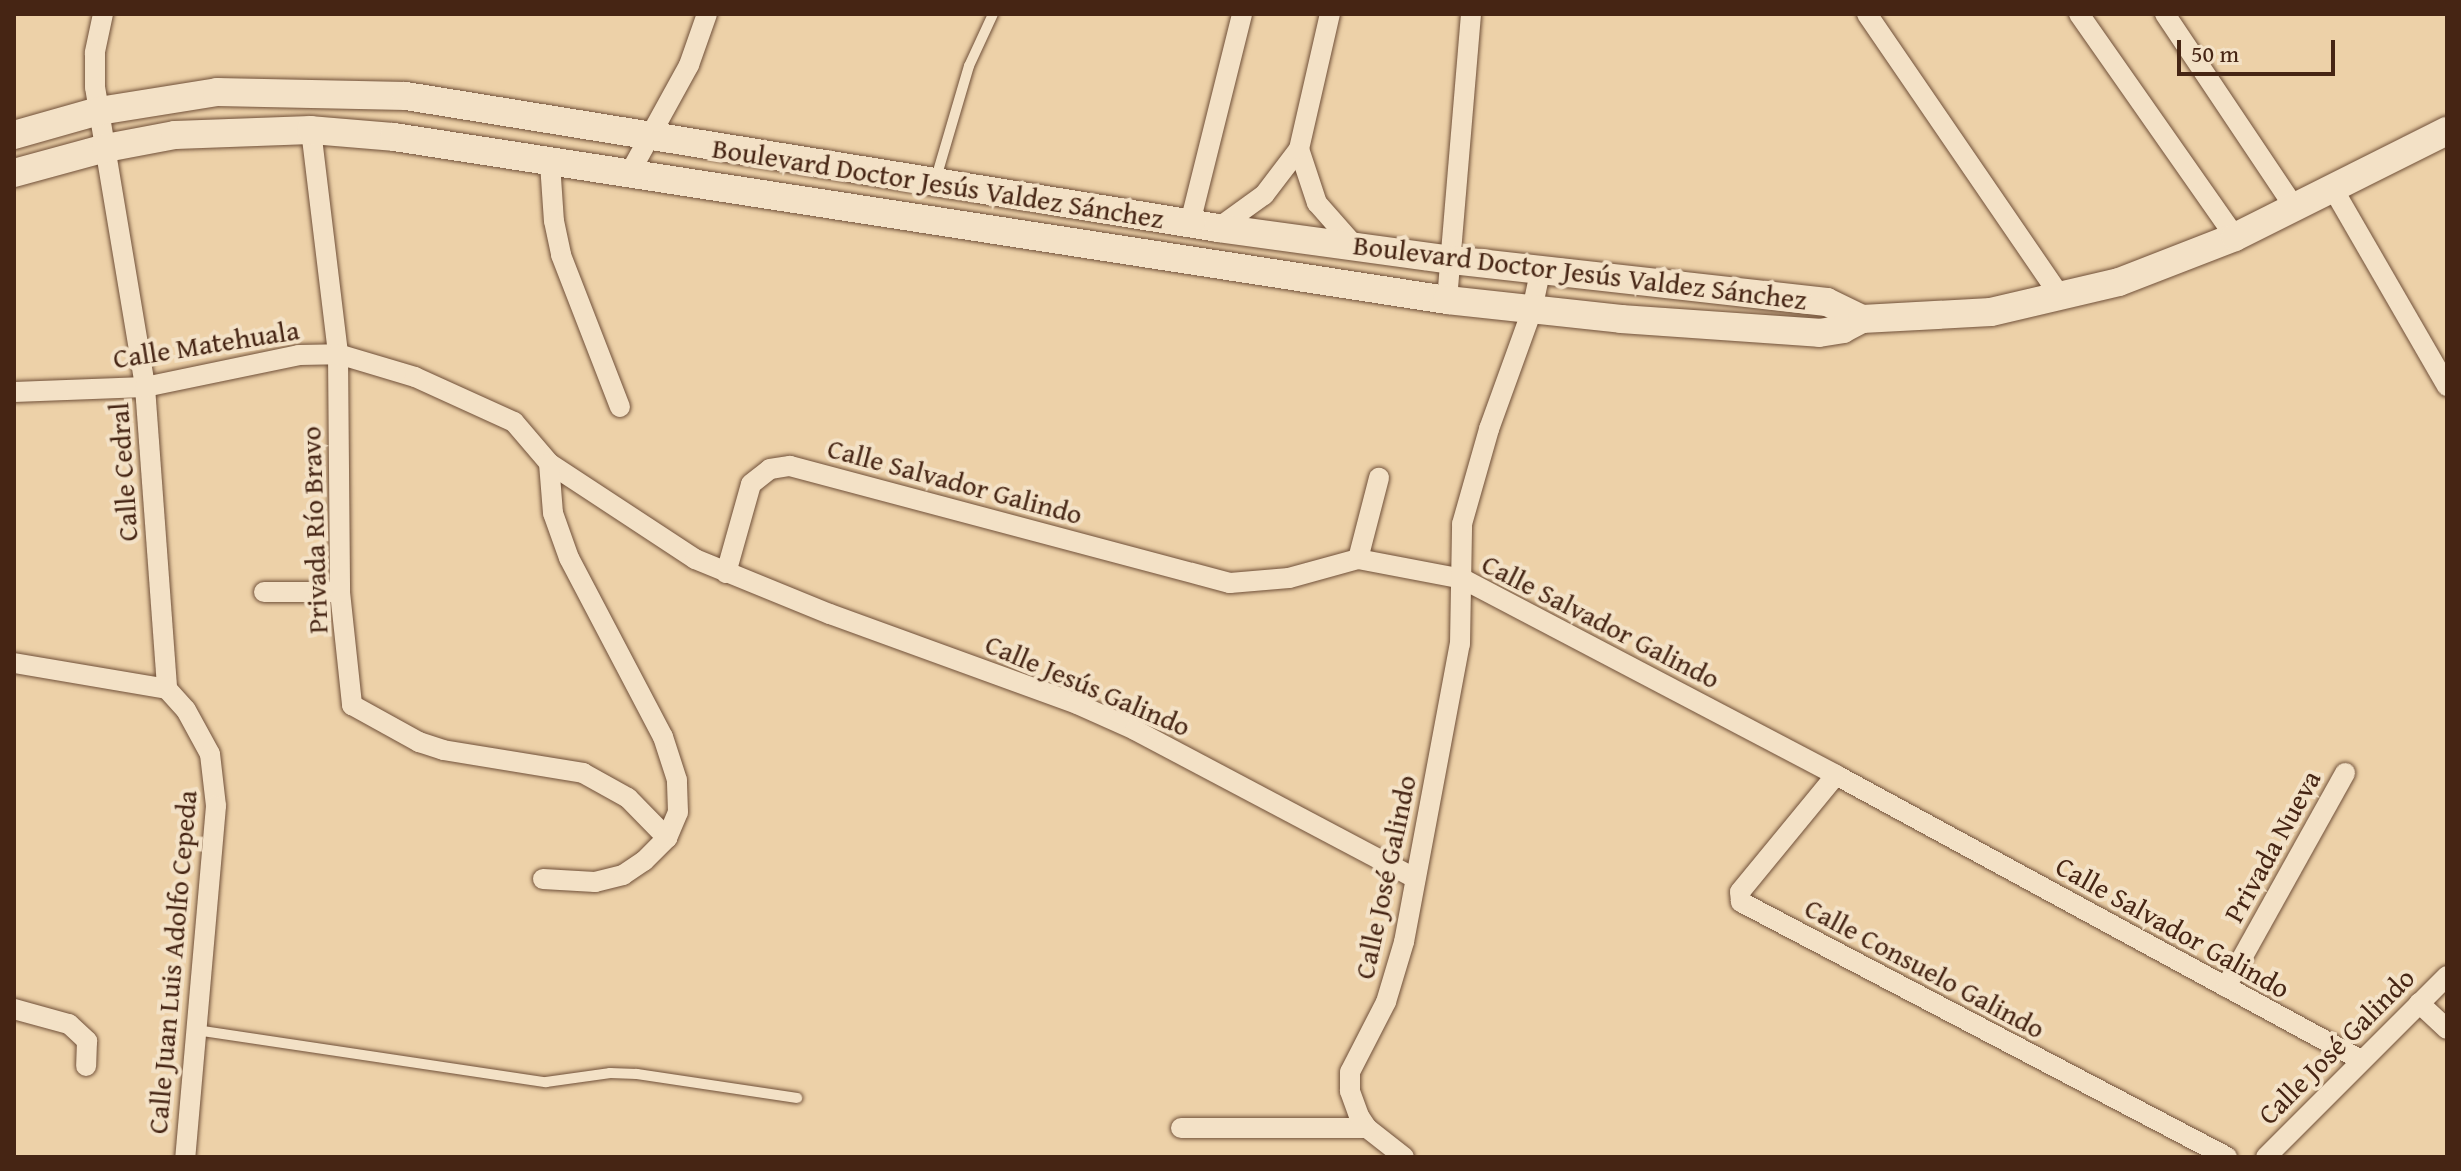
<!DOCTYPE html>
<meta charset="utf-8">
<style>
body{margin:0}
#map{position:relative;width:2461px;height:1171px;overflow:hidden;background:#edd1a8;font-family:"Gentium Book Plus",serif}
div>[style]{position:absolute}
.roads{filter:drop-shadow(0 0 2px #705039) drop-shadow(0 0 2px #705039)}
.lane>*{height:10px;margin:-5px;padding:0 5px;transform-origin:5px;border-radius:5px;background:#f3e1c6}
.street>*{height:20px;margin:-10px;padding:0 10px;transform-origin:10px;border-radius:10px;background:#f3e1c6}
.secondary>*{height:28px;margin:-14px;padding:0 14px;transform-origin:14px;border-radius:14px;background:#f3e1c6}
span{translate:-50% -50%;white-space:nowrap;text-align:center;line-height:1.15;-webkit-text-stroke:8px #f3e1c6;paint-order:stroke}
.street-label{font-size:28px;color:#462514}
.frame{position:absolute;inset:0;border:16px solid #462514;pointer-events:none}
.scale{position:absolute;left:2177px;top:40px;width:158px;height:36px;box-sizing:border-box;border:4px solid #462514;border-top:0;padding-left:10px;font-size:24px;line-height:28px;white-space:nowrap;color:#462514;-webkit-text-stroke:6px #f3e1c6;paint-order:stroke}
</style>
<div id="map">
<div class="roads">
<div class="lane">
<i style="left:936px;top:178px;width:117px;rotate:-73.6deg"></i>
<i style="left:969px;top:66px;width:57px;rotate:-65.2deg"></i>
<i style="left:196px;top:1030px;width:354px;rotate:8.5deg"></i>
<i style="left:546px;top:1082px;width:65px;rotate:-8deg"></i>
<i style="left:610px;top:1073px;width:27px;rotate:2deg"></i>
<i style="left:637px;top:1074px;width:162px;rotate:8.5deg"></i>
</div>
<div class="street">
<i style="left:103px;top:14px;width:40px;rotate:102deg"></i>
<i style="left:95px;top:53px;width:34px;rotate:90deg"></i>
<i style="left:95px;top:87px;width:304px;rotate:80.5deg"></i>
<i style="left:145px;top:387px;width:303px;rotate:85.8deg"></i>
<i style="left:1867px;top:14px;width:343px;rotate:55.6deg"></i>
<i style="left:2079px;top:14px;width:272px;rotate:55deg"></i>
<i style="left:2165px;top:14px;width:230px;rotate:56.2deg"></i>
<i style="left:311px;top:130px;width:226px;rotate:83.1deg"></i>
<i style="left:338px;top:354px;width:238px;rotate:89.5deg"></i>
<i style="left:340px;top:592px;width:114px;rotate:83.9deg"></i>
<i style="left:352px;top:705px;width:77px;rotate:28.9deg"></i>
<i style="left:419px;top:742px;width:25px;rotate:18deg"></i>
<i style="left:443px;top:750px;width:142px;rotate:9.3deg"></i>
<i style="left:583px;top:773px;width:51px;rotate:29.1deg"></i>
<i style="left:628px;top:798px;width:56px;rotate:45.7deg"></i>
<i style="left:1299px;top:149px;width:57px;rotate:71.6deg"></i>
<i style="left:1317px;top:203px;width:56px;rotate:48.6deg"></i>
<i style="left:550px;top:163px;width:58px;rotate:86.1deg"></i>
<i style="left:554px;top:221px;width:35px;rotate:78deg"></i>
<i style="left:561px;top:255px;width:163px;rotate:68.8deg"></i>
<i style="left:628px;top:176px;width:127px;rotate:-61.2deg"></i>
<i style="left:689px;top:65px;width:54px;rotate:-70.6deg"></i>
<i style="left:2332px;top:187px;width:230px;rotate:60deg"></i>
<i style="left:1190px;top:223px;width:215px;rotate:-76deg"></i>
<i style="left:1218px;top:228px;width:57px;rotate:-35.7deg"></i>
<i style="left:1264px;top:195px;width:58px;rotate:-52.7deg"></i>
<i style="left:1299px;top:149px;width:139px;rotate:-77.1deg"></i>
<i style="left:1447px;top:300px;width:287px;rotate:-85.2deg"></i>
<i style="left:14px;top:392px;width:131px;rotate:-2.2deg"></i>
<i style="left:145px;top:387px;width:157px;rotate:-11.7deg"></i>
<i style="left:299px;top:355px;width:39px;rotate:-1deg"></i>
<i style="left:338px;top:354px;width:80px;rotate:16.6deg"></i>
<i style="left:415px;top:377px;width:109px;rotate:24.4deg"></i>
<i style="left:514px;top:422px;width:54px;rotate:49.5deg"></i>
<i style="left:549px;top:463px;width:175px;rotate:33.3deg"></i>
<i style="left:695px;top:559px;width:146px;rotate:22.2deg"></i>
<i style="left:830px;top:614px;width:263px;rotate:20deg"></i>
<i style="left:1077px;top:704px;width:64px;rotate:24.1deg"></i>
<i style="left:1135px;top:730px;width:317px;rotate:27.9deg"></i>
<i style="left:1358px;top:559px;width:84px;rotate:-75.5deg"></i>
<i style="left:726px;top:573px;width:92px;rotate:-74.3deg"></i>
<i style="left:751px;top:484px;width:24px;rotate:-38deg"></i>
<i style="left:770px;top:469px;width:20px;rotate:-9deg"></i>
<i style="left:790px;top:466px;width:455px;rotate:14.9deg"></i>
<i style="left:1230px;top:583px;width:59px;rotate:-4.8deg"></i>
<i style="left:1289px;top:578px;width:72px;rotate:-15.4deg"></i>
<i style="left:1358px;top:559px;width:107px;rotate:10.8deg"></i>
<i style="left:1463px;top:579px;width:421px;rotate:27.7deg"></i>
<i style="left:1836px;top:775px;width:597px;rotate:28.5deg"></i>
<i style="left:264px;top:592px;width:76px"></i>
<i style="left:14px;top:663px;width:155px;rotate:9.6deg"></i>
<i style="left:167px;top:689px;width:28px;rotate:48deg"></i>
<i style="left:186px;top:710px;width:50px;rotate:61.4deg"></i>
<i style="left:210px;top:754px;width:52px;rotate:83.4deg"></i>
<i style="left:216px;top:806px;width:352px;rotate:95deg"></i>
<i style="left:1836px;top:775px;width:151px;rotate:129.4deg"></i>
<i style="left:1740px;top:892px;width:10px;rotate:84deg"></i>
<i style="left:1741px;top:902px;width:549px;rotate:27.69deg"></i>
<i style="left:543px;top:879px;width:52px;rotate:3.3deg"></i>
<i style="left:595px;top:882px;width:29px;rotate:-14deg"></i>
<i style="left:623px;top:875px;width:25px;rotate:-34deg"></i>
<i style="left:644px;top:861px;width:33px;rotate:-45deg"></i>
<i style="left:667px;top:838px;width:28px;rotate:-67deg"></i>
<i style="left:678px;top:812px;width:32px;rotate:-92deg"></i>
<i style="left:677px;top:780px;width:45px;rotate:-108deg"></i>
<i style="left:663px;top:737px;width:202px;rotate:-117.7deg"></i>
<i style="left:569px;top:558px;width:48px;rotate:-109.6deg"></i>
<i style="left:553px;top:513px;width:50px;rotate:-94.6deg"></i>
<i style="left:2226px;top:987px;width:245px;rotate:-60.9deg"></i>
<i style="left:2419px;top:1003px;width:38px;rotate:43deg"></i>
<i style="left:14px;top:1009px;width:57px;rotate:15.3deg"></i>
<i style="left:69px;top:1024px;width:25px;rotate:43deg"></i>
<i style="left:87px;top:1041px;width:25px;rotate:92deg"></i>
<i style="left:1181px;top:1128px;width:186px"></i>
<i style="left:1404px;top:1157px;width:47px;rotate:-141.9deg"></i>
<i style="left:1367px;top:1128px;width:14px;rotate:-124deg"></i>
<i style="left:1359px;top:1116px;width:27px;rotate:-110deg"></i>
<i style="left:1350px;top:1091px;width:19px;rotate:-90deg"></i>
<i style="left:1350px;top:1072px;width:79px;rotate:-62.8deg"></i>
<i style="left:1386px;top:1002px;width:63px;rotate:-73.3deg"></i>
<i style="left:1404px;top:942px;width:303px;rotate:-79.4deg"></i>
<i style="left:1460px;top:644px;width:120px;rotate:-89deg"></i>
<i style="left:1462px;top:524px;width:99px;rotate:-74.1deg"></i>
<i style="left:1489px;top:429px;width:127px;rotate:-70.1deg"></i>
<i style="left:1532px;top:310px;width:40px;rotate:-78deg"></i>
<i style="left:2266px;top:1157px;width:256px;rotate:-45deg"></i>
</div>
<div class="secondary">
<i style="left:14px;top:135px;width:88px;rotate:-15.8deg"></i>
<i style="left:99px;top:111px;width:120px;rotate:-9.1deg"></i>
<i style="left:217px;top:92px;width:189px;rotate:1.2deg"></i>
<i style="left:406px;top:96px;width:823px;rotate:9.23deg"></i>
<i style="left:1218px;top:228px;width:236px;rotate:7.8deg"></i>
<i style="left:1452px;top:260px;width:377px;rotate:6.4deg"></i>
<i style="left:1827px;top:302px;width:39px;rotate:26deg"></i>
<i style="left:14px;top:173px;width:95px;rotate:-15.2deg"></i>
<i style="left:106px;top:148px;width:70px;rotate:-10.7deg"></i>
<i style="left:175px;top:135px;width:136px;rotate:-2.1deg"></i>
<i style="left:311px;top:130px;width:83px;rotate:4.8deg"></i>
<i style="left:394px;top:137px;width:1066px;rotate:8.8deg"></i>
<i style="left:1447px;top:300px;width:175px;rotate:6.2deg"></i>
<i style="left:1621px;top:319px;width:198px;rotate:4deg"></i>
<i style="left:1819px;top:333px;width:24px;rotate:-9deg"></i>
<i style="left:1843px;top:329px;width:21px;rotate:-28deg"></i>
<i style="left:1862px;top:319px;width:129px;rotate:-3.1deg"></i>
<i style="left:1991px;top:312px;width:131px;rotate:-13.2deg"></i>
<i style="left:2119px;top:282px;width:124px;rotate:-21.2deg"></i>
<i style="left:2235px;top:237px;width:237px;rotate:-26.6deg"></i>
</div>
</div>
<div class="street-label">
<span style="left:938px;top:183px;rotate:9deg">Boulevard Doctor Jesús Valdez Sánchez</span>
<span style="left:1580px;top:272px;rotate:7deg">Boulevard Doctor Jesús Valdez Sánchez</span>
<span style="left:206px;top:344px;rotate:-9deg">Calle Matehuala</span>
<span style="left:123px;top:472px;rotate:-94deg">Calle Cedral</span>
<span style="left:955px;top:481px;rotate:15deg">Calle Salvador Galindo</span>
<span style="left:314px;top:530px;rotate:-92deg">Privada Río Bravo</span>
<span style="left:1601px;top:621px;rotate:27deg">Calle Salvador Galindo</span>
<span style="left:1088px;top:685px;rotate:23deg">Calle Jesús Galindo</span>
<span style="left:2272px;top:846px;rotate:-61deg">Privada Nueva</span>
<span style="left:1385px;top:877px;rotate:-78deg">Calle José Galindo</span>
<span style="left:2173px;top:927px;rotate:29deg">Calle Salvador Galindo</span>
<span style="left:172px;top:962px;rotate:-85deg">Calle Juan Luis Adolfo Cepeda</span>
<span style="left:1925px;top:968px;rotate:28deg">Calle Consuelo Galindo</span>
<span style="left:2336px;top:1046px;rotate:-45deg">Calle José Galindo</span>
</div>
<div class="frame"></div>
<div class="scale">50 m</div>
</div>
